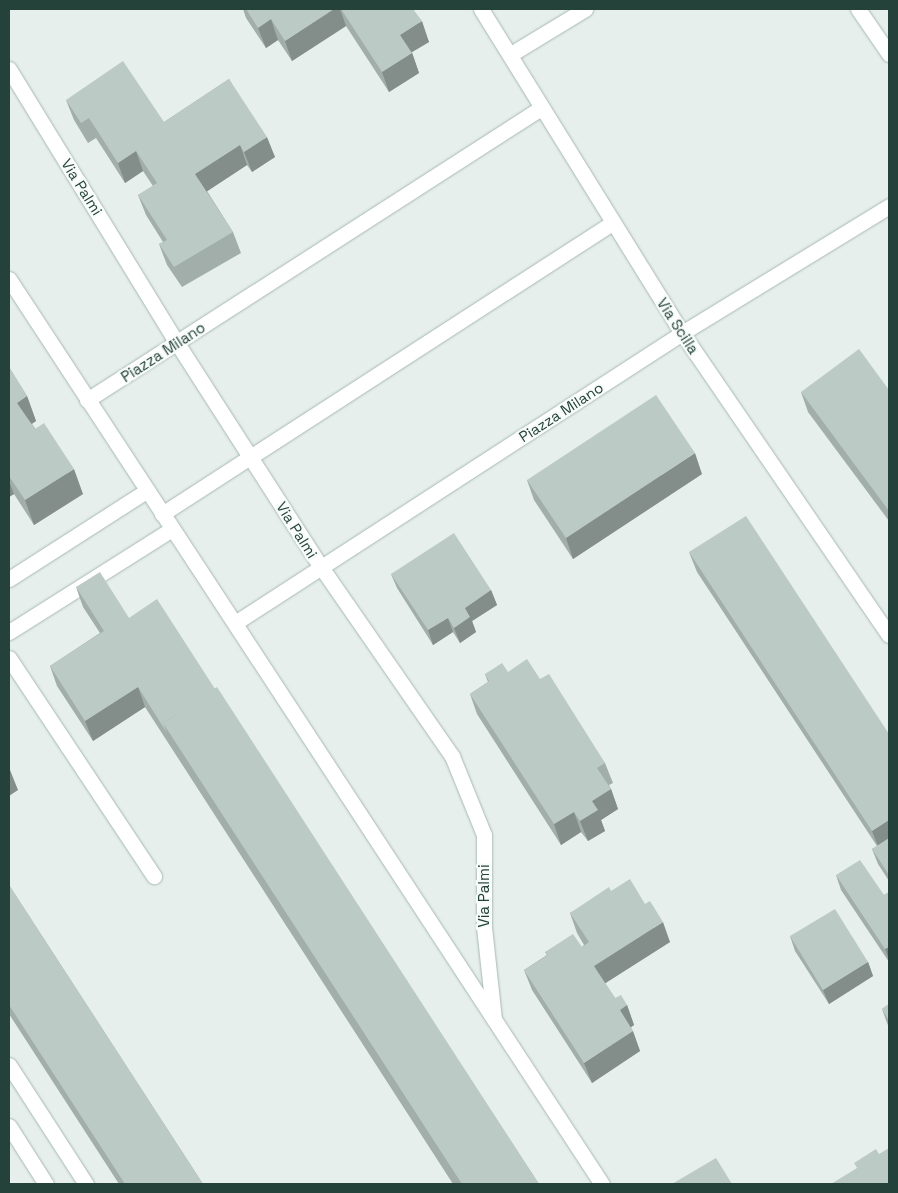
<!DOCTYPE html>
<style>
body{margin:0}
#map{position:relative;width:898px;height:1193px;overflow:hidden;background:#e6efeb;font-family:"Space Grotesk",sans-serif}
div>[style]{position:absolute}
.roads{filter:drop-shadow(0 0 1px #a8b8b2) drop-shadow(0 0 1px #a8b8b2)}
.street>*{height:15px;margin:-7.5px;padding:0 7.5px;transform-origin:7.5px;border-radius:7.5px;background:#fff}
.secondary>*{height:15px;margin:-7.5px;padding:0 7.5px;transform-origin:7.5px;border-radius:7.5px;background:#fff}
.wall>*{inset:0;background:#a1aea9}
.shaded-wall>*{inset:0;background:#838d89}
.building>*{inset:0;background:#bbcac4}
span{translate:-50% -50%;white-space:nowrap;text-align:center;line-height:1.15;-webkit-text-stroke:4.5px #f7fbf9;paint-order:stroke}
.street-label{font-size:15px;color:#24423a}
.frame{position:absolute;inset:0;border:10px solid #24423a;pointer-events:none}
</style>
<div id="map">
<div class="roads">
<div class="street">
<i style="left:481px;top:9px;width:381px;rotate:58.2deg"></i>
<i style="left:682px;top:333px;width:366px;rotate:55.6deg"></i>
<i style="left:858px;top:9px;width:55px;rotate:55.4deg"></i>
<i style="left:511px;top:54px;width:87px;rotate:-31.3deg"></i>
<i style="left:9px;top:69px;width:321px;rotate:58.5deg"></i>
<i style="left:177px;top:343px;width:266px;rotate:57.3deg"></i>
<i style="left:321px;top:567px;width:230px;rotate:55.3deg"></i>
<i style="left:452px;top:756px;width:85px;rotate:67.9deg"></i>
<i style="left:484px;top:835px;width:92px;rotate:90deg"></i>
<i style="left:484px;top:927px;width:93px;rotate:83.8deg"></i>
<i style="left:9px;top:279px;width:1082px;rotate:56.77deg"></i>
<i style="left:87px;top:400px;width:540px;rotate:-32.75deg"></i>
<i style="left:162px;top:514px;width:536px;rotate:-32.89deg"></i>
<i style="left:9px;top:579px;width:163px;rotate:-32.7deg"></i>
<i style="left:235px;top:623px;width:533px;rotate:-32.97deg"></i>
<i style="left:682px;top:333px;width:243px;rotate:-31.5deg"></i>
<i style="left:9px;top:632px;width:193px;rotate:-32.3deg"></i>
<i style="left:9px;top:658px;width:262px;rotate:56.4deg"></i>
<i style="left:9px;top:1065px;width:142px;rotate:57.1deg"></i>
</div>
<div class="secondary">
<i style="left:9px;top:1126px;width:69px;rotate:57.5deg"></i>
</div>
</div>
<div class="wall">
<i style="clip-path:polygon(243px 9px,413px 9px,429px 42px,412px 52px,419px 73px,389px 92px,346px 26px,292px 61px,278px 40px,266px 48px,246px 18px)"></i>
<i style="clip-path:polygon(229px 79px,275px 157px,252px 172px,247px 165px,207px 191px,233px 232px,241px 253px,182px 287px,167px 265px,159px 244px,163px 242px,146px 215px,138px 195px,153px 186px,143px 171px,125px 183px,96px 138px,88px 143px,74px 120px,66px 100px,164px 122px)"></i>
<i style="clip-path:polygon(9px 367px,27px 396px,36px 421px,32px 424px,83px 494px,34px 525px,14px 494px,9px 497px)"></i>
<i style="clip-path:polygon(889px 390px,889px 521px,808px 412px,801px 392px)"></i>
<i style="clip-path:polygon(702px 474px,573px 559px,534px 500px,527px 480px)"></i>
<i style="clip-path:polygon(689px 552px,889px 734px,889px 881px,878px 864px,872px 849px,877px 846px,697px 572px)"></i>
<i style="clip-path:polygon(391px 574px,491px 590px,497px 605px,472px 621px,476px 632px,460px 643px,453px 632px,433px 645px,397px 588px)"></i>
<i style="clip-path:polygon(76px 587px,129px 618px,215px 689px,539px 1184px,453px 1184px,145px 707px,93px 741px,57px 686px,50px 666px,100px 633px,83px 607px)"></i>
<i style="clip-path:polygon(508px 672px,540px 679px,605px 763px,613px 783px,609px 785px,611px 789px,618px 809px,601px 820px,605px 831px,588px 841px,581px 832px,561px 845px,477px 714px,470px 694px,488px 682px,485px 674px)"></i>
<i style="clip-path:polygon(836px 875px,884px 895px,889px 892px,889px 962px,841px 890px)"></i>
<i style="clip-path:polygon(9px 885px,203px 1184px,119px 1184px,9px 1014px)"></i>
<i style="clip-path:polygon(611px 891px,670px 942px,605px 983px,615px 998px,627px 1005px,634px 1025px,631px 1027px,640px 1051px,592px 1083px,532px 990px,524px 970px,547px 955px,545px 952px,582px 947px,584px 945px,577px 933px,570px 913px)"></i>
<i style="clip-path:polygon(790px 936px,868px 962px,873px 976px,829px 1004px,795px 951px)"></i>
<i style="clip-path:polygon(889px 1004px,889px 1027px,887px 1023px,882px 1009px)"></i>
</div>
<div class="shaded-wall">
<i style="clip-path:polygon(334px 9px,340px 9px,346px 26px,292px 61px,285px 41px)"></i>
<i style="clip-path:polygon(271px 19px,278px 40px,266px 48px,258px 28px)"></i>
<i style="clip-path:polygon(422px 21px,429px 42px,407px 55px,400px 35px)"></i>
<i style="clip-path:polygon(412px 53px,419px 73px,389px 92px,382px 72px)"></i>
<i style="clip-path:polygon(267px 137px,275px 157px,252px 172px,244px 152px)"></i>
<i style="clip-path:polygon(240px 145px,247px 165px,203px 194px,195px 174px)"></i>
<i style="clip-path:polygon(136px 151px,143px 171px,125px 183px,118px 163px)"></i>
<i style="clip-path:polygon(27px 396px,36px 421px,26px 427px,17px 403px)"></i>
<i style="clip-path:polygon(695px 453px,702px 474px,573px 559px,566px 538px)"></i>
<i style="clip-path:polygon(74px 469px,83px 494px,34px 525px,25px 500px)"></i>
<i style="clip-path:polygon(9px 481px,14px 494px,9px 497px)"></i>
<i style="clip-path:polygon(491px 590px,497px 605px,472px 621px,476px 632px,460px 643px,454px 628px,465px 608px)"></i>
<i style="clip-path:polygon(448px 618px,453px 632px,433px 645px,428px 630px)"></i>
<i style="clip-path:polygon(138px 687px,145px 707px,93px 741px,85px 721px)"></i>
<i style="clip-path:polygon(10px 770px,18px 790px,9px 796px,9px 771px)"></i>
<i style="clip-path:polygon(611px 789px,618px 809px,601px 820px,605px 831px,588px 841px,580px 821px,592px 801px)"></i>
<i style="clip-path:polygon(574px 812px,581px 832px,561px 845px,554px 824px)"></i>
<i style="clip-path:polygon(889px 820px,889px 845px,880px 851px,872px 831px)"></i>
<i style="clip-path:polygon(663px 922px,670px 942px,601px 986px,594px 966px)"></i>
<i style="clip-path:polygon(889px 947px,889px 960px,885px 949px)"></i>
<i style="clip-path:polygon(868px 962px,873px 976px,829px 1004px,823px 990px)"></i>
<i style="clip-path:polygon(627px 1005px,634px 1025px,627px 1030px,620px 1010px)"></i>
<i style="clip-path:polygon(633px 1031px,640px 1051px,592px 1083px,584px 1063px)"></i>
</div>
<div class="building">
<i style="clip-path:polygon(246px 9px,334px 9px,285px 41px,271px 19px,258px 28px)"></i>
<i style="clip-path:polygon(341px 9px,413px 9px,422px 21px,400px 35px,412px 53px,382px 72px)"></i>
<i style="clip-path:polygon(123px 61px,164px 122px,229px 79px,267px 137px,244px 152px,240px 145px,195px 174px,233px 232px,174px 267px,159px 244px,167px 240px,138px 195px,157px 183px,136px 151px,118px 163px,89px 118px,81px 123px,66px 100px)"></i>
<i style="clip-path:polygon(859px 349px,889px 390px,889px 511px,801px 392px)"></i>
<i style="clip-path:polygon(9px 367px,27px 396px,17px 403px,35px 429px,44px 423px,74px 469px,25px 500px,9px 476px)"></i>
<i style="clip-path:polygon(656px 395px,695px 453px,566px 538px,527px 480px)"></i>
<i style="clip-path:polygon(746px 516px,889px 734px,889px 820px,872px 831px,689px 552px)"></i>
<i style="clip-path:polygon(454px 533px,491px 590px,465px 608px,470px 617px,454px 628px,448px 618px,428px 630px,391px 574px)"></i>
<i style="clip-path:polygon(100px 572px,129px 618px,157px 599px,215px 689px,163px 723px,167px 733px,138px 687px,85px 721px,50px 666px,104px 631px,76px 587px)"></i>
<i style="clip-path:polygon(527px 659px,540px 679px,549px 674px,605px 763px,597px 768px,611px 789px,592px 801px,598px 810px,580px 821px,574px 812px,554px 824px,470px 694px,489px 681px,485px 674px,502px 663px,508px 672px)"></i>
<i style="clip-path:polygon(217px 687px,539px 1184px,462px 1184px,163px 723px)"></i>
<i style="clip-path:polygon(889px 838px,889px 875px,872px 849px)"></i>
<i style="clip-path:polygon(860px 860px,884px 895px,889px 892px,889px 947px,885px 949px,836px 875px)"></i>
<i style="clip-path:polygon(630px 879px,645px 904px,650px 901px,663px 922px,594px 966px,615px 998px,621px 995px,627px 1005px,620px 1010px,633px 1031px,584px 1063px,524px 970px,548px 955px,545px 952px,573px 934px,582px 947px,589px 942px,570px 913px,609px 887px,611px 891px)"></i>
<i style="clip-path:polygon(9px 885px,203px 1184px,125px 1184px,9px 1005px)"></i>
<i style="clip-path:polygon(835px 909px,868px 962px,823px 990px,790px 936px)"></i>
<i style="clip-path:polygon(889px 1004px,889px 1021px,882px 1009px)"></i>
<i style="clip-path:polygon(889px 1148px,889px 1184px,831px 1184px,857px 1168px,854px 1163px,876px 1149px,879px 1154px)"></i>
<i style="clip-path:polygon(716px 1158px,732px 1184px,672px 1184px)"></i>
</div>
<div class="street-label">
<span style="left:82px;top:187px;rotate:58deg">Via Palmi</span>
<span style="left:678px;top:326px;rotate:57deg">Via Scilla</span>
<span style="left:163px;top:352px;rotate:-33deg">Piazza Milano</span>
<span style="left:561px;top:412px;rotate:-33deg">Piazza Milano</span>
<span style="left:297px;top:530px;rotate:58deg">Via Palmi</span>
<span style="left:484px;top:896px;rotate:-90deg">Via Palmi</span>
</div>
<div class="frame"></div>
</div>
